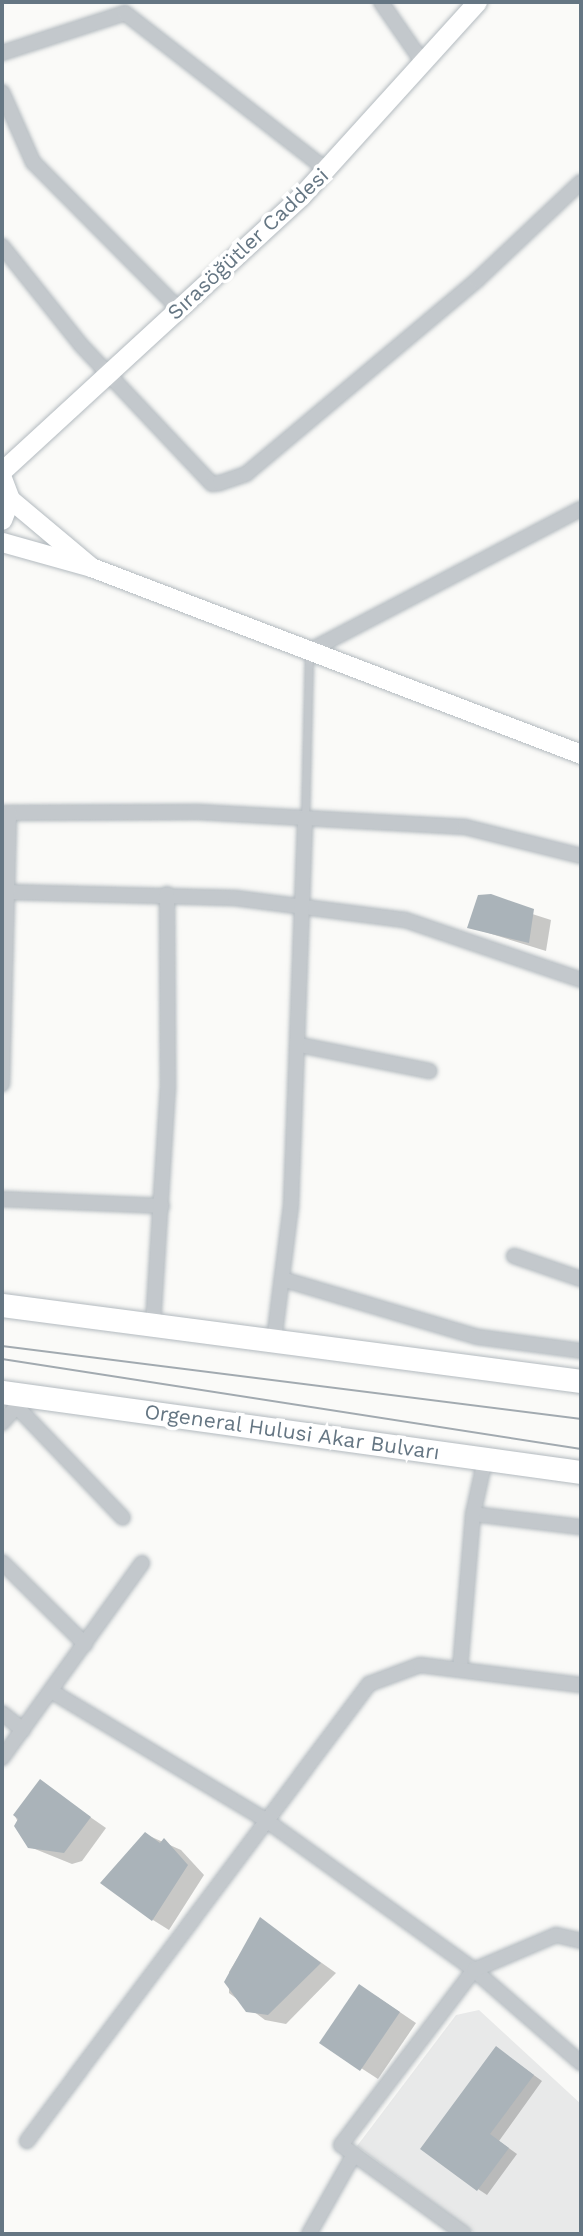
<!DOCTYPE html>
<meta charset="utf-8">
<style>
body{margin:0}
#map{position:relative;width:583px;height:2236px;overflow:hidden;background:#fafaf8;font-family:"Work Sans",sans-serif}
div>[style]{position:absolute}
.built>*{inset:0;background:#e8e9e9}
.shadow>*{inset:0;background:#0003}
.building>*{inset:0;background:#aab3b9}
.roads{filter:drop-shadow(0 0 2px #b3babf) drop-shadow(0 0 2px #b3babf)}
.lane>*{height:7px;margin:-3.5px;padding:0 3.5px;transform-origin:3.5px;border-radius:3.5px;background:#c3c8cc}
.street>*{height:14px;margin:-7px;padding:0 7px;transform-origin:7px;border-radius:7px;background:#c3c8cc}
.secondary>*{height:19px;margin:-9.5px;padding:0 9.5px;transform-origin:9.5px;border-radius:9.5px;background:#fff}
.primary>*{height:23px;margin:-11.5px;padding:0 11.5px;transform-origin:11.5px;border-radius:11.5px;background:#fff}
.tram>*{height:2px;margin:-1px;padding:0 1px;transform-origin:1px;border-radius:1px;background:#a2aab0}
span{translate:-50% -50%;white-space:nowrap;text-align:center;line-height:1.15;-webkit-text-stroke:7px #fff;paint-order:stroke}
.street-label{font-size:21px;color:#657683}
.frame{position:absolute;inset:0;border:4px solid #657683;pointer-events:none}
</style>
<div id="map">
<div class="built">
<i style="clip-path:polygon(479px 2010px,581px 2104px,581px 2234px,476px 2234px,357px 2146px,456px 2015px)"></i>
</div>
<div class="shadow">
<i style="clip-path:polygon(479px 897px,551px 920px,546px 951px,469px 927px)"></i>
<i style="clip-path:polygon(40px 1782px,106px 1828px,82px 1861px,72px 1864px,30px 1847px,15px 1816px)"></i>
<i style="clip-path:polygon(145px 1834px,181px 1850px,204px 1875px,169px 1930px,153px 1920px)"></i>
<i style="clip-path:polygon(261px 1920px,336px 1973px,286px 2024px,265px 2020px,229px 1993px,229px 1972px)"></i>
<i style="clip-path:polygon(376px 1996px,416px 2023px,378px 2079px,321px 2042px)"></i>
<i style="clip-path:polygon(505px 2054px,542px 2081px,499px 2141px,517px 2154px,487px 2195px,478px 2189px)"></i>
</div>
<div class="building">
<i style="clip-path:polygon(491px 894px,534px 909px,529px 943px,467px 928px,478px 895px)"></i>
<i style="clip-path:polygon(40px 1779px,91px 1817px,64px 1853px,28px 1848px,14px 1826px,18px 1819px,13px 1815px)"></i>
<i style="clip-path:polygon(145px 1832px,160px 1843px,164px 1838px,188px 1865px,152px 1921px,100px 1883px)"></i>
<i style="clip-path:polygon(260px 1917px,321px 1963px,268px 2015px,246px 2012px,224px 1982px)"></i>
<i style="clip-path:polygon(359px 1984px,400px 2012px,360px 2071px,319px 2043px)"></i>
<i style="clip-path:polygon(496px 2046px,534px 2075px,490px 2134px,509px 2148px,477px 2191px,420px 2149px)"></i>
</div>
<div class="roads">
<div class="lane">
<i style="left:305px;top:818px;width:167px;rotate:-88.6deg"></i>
</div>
<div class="street">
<i style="left:381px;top:2px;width:75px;rotate:55.3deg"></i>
<i style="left:2px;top:53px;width:129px;rotate:-18deg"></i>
<i style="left:125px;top:13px;width:256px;rotate:37.9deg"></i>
<i style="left:2px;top:92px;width:77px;rotate:66.1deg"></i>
<i style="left:33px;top:162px;width:207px;rotate:45.2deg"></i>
<i style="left:2px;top:246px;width:127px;rotate:51.4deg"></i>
<i style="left:81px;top:345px;width:191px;rotate:46.7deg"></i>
<i style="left:212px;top:484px;width:8px;rotate:-7deg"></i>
<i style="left:220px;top:483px;width:28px;rotate:-19deg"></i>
<i style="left:246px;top:474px;width:302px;rotate:-40deg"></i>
<i style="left:477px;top:280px;width:143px;rotate:-43.3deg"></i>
<i style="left:309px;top:651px;width:307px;rotate:-27.6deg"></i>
<i style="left:2px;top:813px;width:196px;rotate:-0.3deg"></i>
<i style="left:198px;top:812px;width:267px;rotate:3.2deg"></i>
<i style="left:465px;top:827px;width:120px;rotate:14deg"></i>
<i style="left:7px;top:892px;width:228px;rotate:1.5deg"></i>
<i style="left:235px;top:898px;width:171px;rotate:7.4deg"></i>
<i style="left:405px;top:920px;width:186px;rotate:18.8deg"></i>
<i style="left:300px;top:1045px;width:132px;rotate:11.4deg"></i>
<i style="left:2px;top:1084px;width:271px;rotate:-88.5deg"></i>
<i style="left:2px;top:1199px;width:160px;rotate:2.5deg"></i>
<i style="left:514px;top:1256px;width:71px;rotate:18.9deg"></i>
<i style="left:282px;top:1279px;width:204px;rotate:16.5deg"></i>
<i style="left:478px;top:1337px;width:104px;rotate:7.7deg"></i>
<i style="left:153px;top:1324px;width:236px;rotate:-86.4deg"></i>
<i style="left:168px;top:1088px;width:194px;rotate:-90.3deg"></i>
<i style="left:274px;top:1340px;width:136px;rotate:-82.8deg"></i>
<i style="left:291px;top:1205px;width:387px;rotate:-87.9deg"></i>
<i style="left:17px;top:1407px;width:153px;rotate:46.3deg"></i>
<i style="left:2px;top:1423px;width:30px;rotate:-49deg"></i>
<i style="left:473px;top:1514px;width:109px;rotate:6.9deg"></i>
<i style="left:2px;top:1562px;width:117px;rotate:44.7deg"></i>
<i style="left:460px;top:1669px;width:156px;rotate:-85.2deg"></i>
<i style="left:473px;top:1514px;width:55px;rotate:-77.5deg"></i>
<i style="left:51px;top:1691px;width:252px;rotate:31deg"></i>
<i style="left:267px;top:1821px;width:255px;rotate:35.7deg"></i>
<i style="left:474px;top:1970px;width:142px;rotate:41deg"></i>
<i style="left:2px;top:1713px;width:27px;rotate:39deg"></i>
<i style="left:2px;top:1758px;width:240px;rotate:-54.3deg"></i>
<i style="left:27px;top:2141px;width:571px;rotate:-53.19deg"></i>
<i style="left:369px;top:1684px;width:54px;rotate:-20.4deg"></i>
<i style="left:420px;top:1665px;width:162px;rotate:7.1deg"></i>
<i style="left:309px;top:2234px;width:92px;rotate:-60.6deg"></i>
<i style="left:464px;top:2234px;width:152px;rotate:-144.1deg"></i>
<i style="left:341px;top:2145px;width:220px;rotate:-52.8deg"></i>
<i style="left:474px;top:1970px;width:89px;rotate:-23.1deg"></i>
<i style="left:556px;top:1935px;width:26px;rotate:13deg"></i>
</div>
<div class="secondary">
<i style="left:2px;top:471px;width:406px;rotate:-42.6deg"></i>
<i style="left:301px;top:196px;width:262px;rotate:-47.8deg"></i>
<i style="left:2px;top:478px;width:22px;rotate:69deg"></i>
<i style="left:10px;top:499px;width:22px;rotate:111deg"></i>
<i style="left:10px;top:499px;width:106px;rotate:40deg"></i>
<i style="left:2px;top:542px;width:92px;rotate:15.7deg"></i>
<i style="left:91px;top:567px;width:524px;rotate:20.89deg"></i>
</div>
<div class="primary">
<i style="left:2px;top:1305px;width:584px;rotate:7.48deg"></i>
<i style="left:2px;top:1392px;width:585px;rotate:7.87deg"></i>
</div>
</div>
<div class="tram">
<i style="left:2px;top:1346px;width:584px;rotate:7.19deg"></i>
<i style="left:2px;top:1359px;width:586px;rotate:8.84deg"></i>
</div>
<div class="street-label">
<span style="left:248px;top:244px;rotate:-43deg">Sırasöğütler Caddesi</span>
<span style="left:292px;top:1432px;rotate:8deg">Orgeneral Hulusi Akar Bulvarı</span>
</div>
<div class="frame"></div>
</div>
